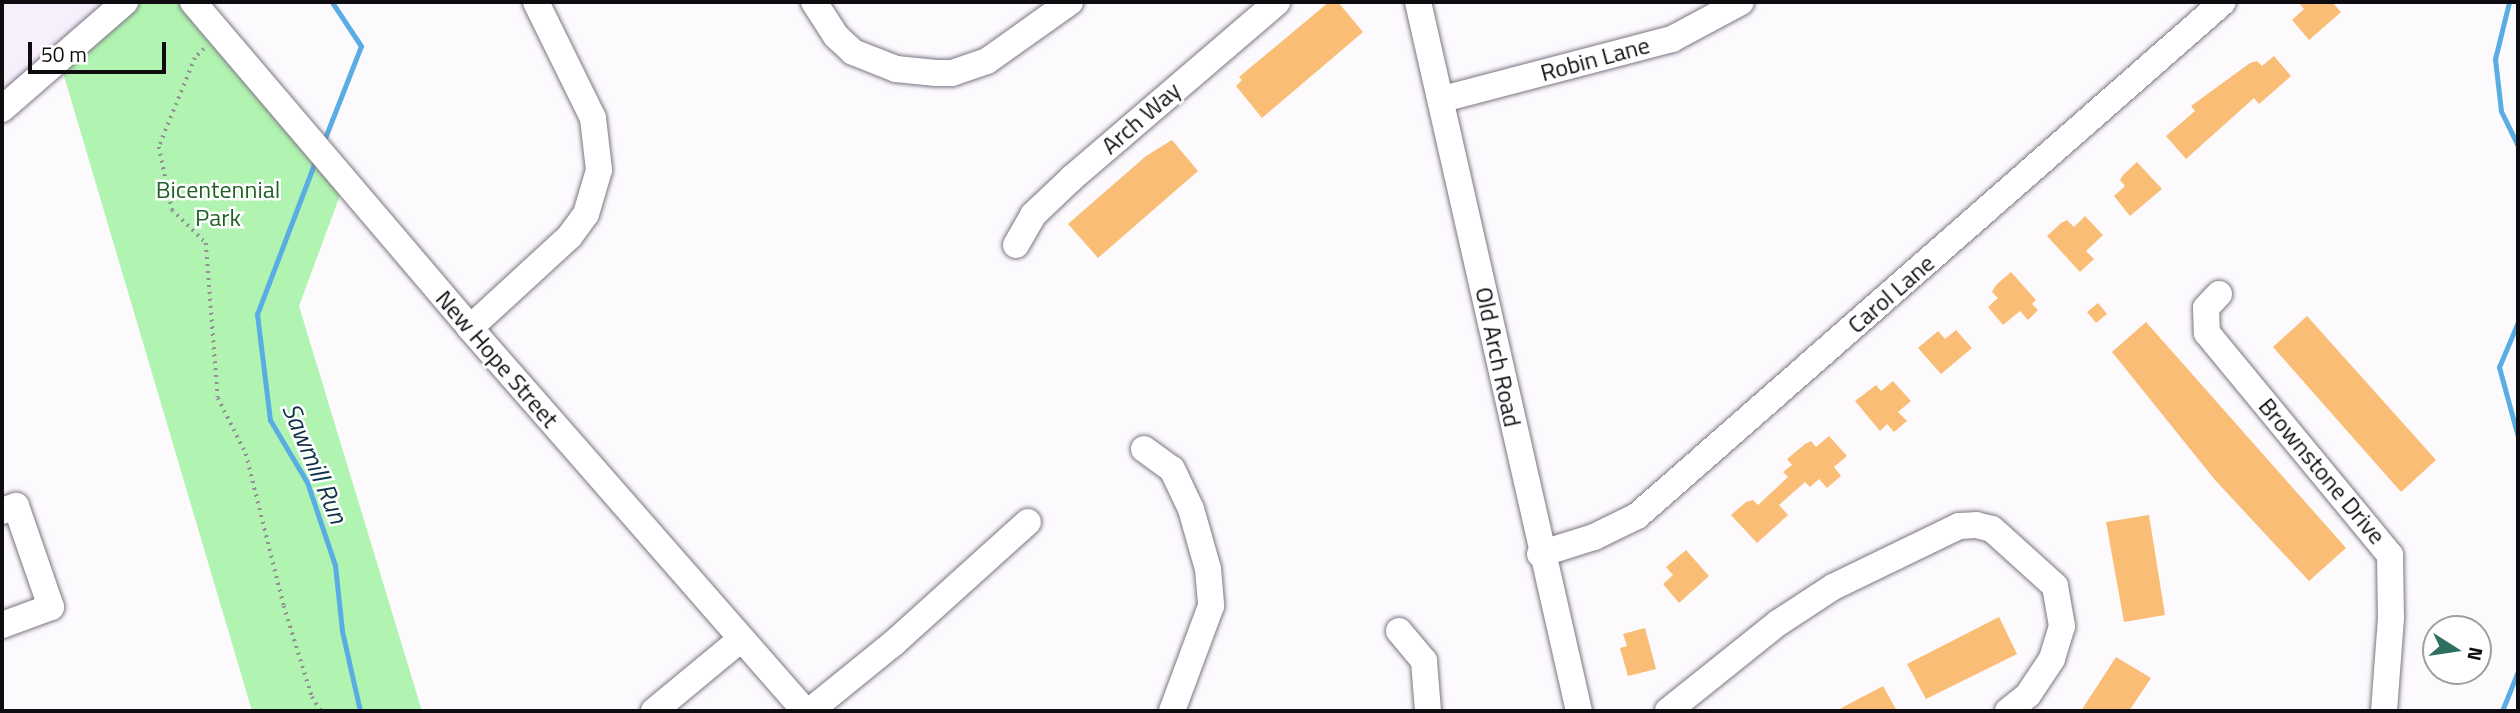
<!DOCTYPE html>
<style>
body{margin:0}
#map{position:relative;width:2520px;height:713px;overflow:hidden;background:#fcfafd;font-family:"Titillium Web",sans-serif}
div>[style]{position:absolute}
.built>*{inset:0;background:#f7effc}
.green>*{inset:0;background:#b1f4b1}
.stream>*{height:5px;margin:-2.5px;padding:0 2.5px;transform-origin:2.5px;border-radius:2.5px;background:#59ade3}
.building>*{inset:0;background:#fabd75}
.path>*{height:3.5px;margin-top:-1.75px;transform-origin:0;background:repeating-linear-gradient(90deg,#929094 0 2px,transparent 0 7px)}
.roads{filter:drop-shadow(0 0 2px #7d7583) drop-shadow(0 0 2px #7d7583)}
.minor>*{height:26px;margin:-13px;padding:0 13px;transform-origin:13px;border-radius:13px;background:#fff}
span{translate:-50% -50%;white-space:nowrap;text-align:center;line-height:1.15;-webkit-text-stroke:5px #fff;paint-order:stroke}
.street-label{font-size:24px;color:#0f0c11}
.park-label{font-size:24px;color:#206226}
.water-label{font-size:26px;color:#0f334a;font-style:italic}
.frame{position:absolute;inset:0;border:4px solid #0f0c11;pointer-events:none}
.north{position:absolute;left:2422px;top:615px;width:70px;height:70px;box-sizing:border-box;background:#fff;border:2px solid #9f9ea0;border-radius:50%;rotate:102deg;font-size:19px;font-weight:700;line-height:28px;text-align:center;color:#0f0c11}
.north::after{content:'';display:block;margin:auto;width:24px;height:32px;background:#2d6f60;clip-path:polygon(50% 0,100% 100%,50% 72%,0 100%)}
.scale{position:absolute;left:28px;top:42px;width:138px;height:32px;box-sizing:border-box;border:4px solid #0f0c11;border-top:0;padding-left:9px;font-size:21px;line-height:24px;white-space:nowrap;color:#0f0c11;-webkit-text-stroke:5px #fff;paint-order:stroke}
</style>
<div id="map">
<div class="built">
<i style="clip-path:polygon(2px 2px,125px 2px,2px 109px)"></i>
</div>
<div class="green">
<i style="clip-path:polygon(125px 2px,193px 2px,345px 182px,299px 306px,422px 711px,252px 711px,59px 59px)"></i>
</div>
<div class="stream">
<i style="left:2509px;top:2px;width:59px;rotate:103.8deg"></i>
<i style="left:2495px;top:59px;width:52px;rotate:83.4deg"></i>
<i style="left:2501px;top:111px;width:39px;rotate:64deg"></i>
<i style="left:323px;top:143px;width:104px;rotate:-68.6deg"></i>
<i style="left:361px;top:46px;width:53px;rotate:-123.4deg"></i>
<i style="left:316px;top:159px;width:166px;rotate:110.8deg"></i>
<i style="left:257px;top:314px;width:107px;rotate:83deg"></i>
<i style="left:270px;top:420px;width:72px;rotate:59.2deg"></i>
<i style="left:307px;top:482px;width:88px;rotate:71.4deg"></i>
<i style="left:335px;top:565px;width:66px;rotate:83.9deg"></i>
<i style="left:342px;top:631px;width:82px;rotate:77.3deg"></i>
<i style="left:2518px;top:322px;width:49px;rotate:112.9deg"></i>
<i style="left:2499px;top:367px;width:73px;rotate:74.8deg"></i>
<i style="left:2502px;top:711px;width:43px;rotate:-68.2deg"></i>
</div>
<div class="building">
<i style="clip-path:polygon(1329px 2px,1338px 2px,1363px 32px,1262px 118px,1236px 86px,1242px 80px,1239px 77px)"></i>
<i style="clip-path:polygon(2298px 2px,2332px 2px,2341px 12px,2309px 40px,2292px 20px,2304px 9px)"></i>
<i style="clip-path:polygon(2274px 56px,2291px 76px,2259px 104px,2254px 98px,2186px 159px,2166px 136px,2195px 111px,2191px 106px,2250px 63px,2257px 61px,2262px 66px)"></i>
<i style="clip-path:polygon(1172px 140px,1198px 171px,1098px 258px,1068px 224px,1146px 156px)"></i>
<i style="clip-path:polygon(2137px 162px,2162px 189px,2130px 216px,2114px 196px,2125px 186px,2120px 180px,2123px 175px)"></i>
<i style="clip-path:polygon(2085px 216px,2103px 235px,2086px 251px,2094px 259px,2080px 272px,2047px 236px,2061px 223px,2067px 220px,2074px 227px)"></i>
<i style="clip-path:polygon(2011px 272px,2036px 300px,2032px 304px,2038px 310px,2028px 320px,2020px 311px,2003px 325px,1988px 307px,1998px 298px,1992px 292px,1996px 285px)"></i>
<i style="clip-path:polygon(2098px 303px,2107px 314px,2096px 323px,2087px 312px)"></i>
<i style="clip-path:polygon(2307px 316px,2436px 460px,2401px 492px,2273px 347px)"></i>
<i style="clip-path:polygon(2146px 322px,2346px 548px,2309px 581px,2215px 480px,2112px 352px)"></i>
<i style="clip-path:polygon(1956px 330px,1972px 348px,1941px 374px,1918px 348px,1938px 331px,1945px 339px)"></i>
<i style="clip-path:polygon(1893px 381px,1911px 401px,1898px 412px,1907px 421px,1894px 432px,1887px 424px,1880px 431px,1855px 401px,1876px 385px,1881px 391px)"></i>
<i style="clip-path:polygon(1829px 436px,1847px 456px,1834px 467px,1841px 476px,1827px 488px,1819px 479px,1810px 487px,1805px 482px,1779px 505px,1788px 515px,1757px 543px,1731px 515px,1746px 502px,1753px 500px,1758px 505px,1788px 477px,1783px 472px,1792px 465px,1787px 459px,1805px 444px,1811px 441px,1816px 447px)"></i>
<i style="clip-path:polygon(2149px 515px,2165px 615px,2124px 622px,2106px 522px)"></i>
<i style="clip-path:polygon(1686px 550px,1709px 576px,1679px 603px,1663px 584px,1673px 575px,1666px 567px)"></i>
<i style="clip-path:polygon(1999px 617px,2017px 654px,1926px 699px,1907px 664px)"></i>
<i style="clip-path:polygon(1645px 628px,1656px 669px,1628px 676px,1620px 648px,1627px 646px,1623px 634px)"></i>
<i style="clip-path:polygon(2116px 657px,2151px 678px,2129px 711px,2081px 711px)"></i>
<i style="clip-path:polygon(1883px 686px,1897px 711px,1836px 711px,1864px 696px)"></i>
</div>
<div class="path">
<i style="left:204px;top:49px;width:13px;rotate:135deg"></i>
<i style="left:195px;top:58px;width:96px;rotate:112deg"></i>
<i style="left:159px;top:147px;width:64px;rotate:78.3deg"></i>
<i style="left:172px;top:210px;width:47px;rotate:44.1deg"></i>
<i style="left:206px;top:243px;width:155px;rotate:85.6deg"></i>
<i style="left:218px;top:398px;width:63px;rotate:63.4deg"></i>
<i style="left:246px;top:454px;width:157px;rotate:76deg"></i>
<i style="left:284px;top:606px;width:95px;rotate:72.9deg"></i>
<i style="left:312px;top:697px;width:17px;rotate:57deg"></i>
</div>
<div class="roads">
<div class="minor">
<i style="left:193px;top:2px;width:428px;rotate:49.6deg"></i>
<i style="left:470px;top:328px;width:509px;rotate:48.82deg"></i>
<i style="left:814px;top:2px;width:40px;rotate:57.1deg"></i>
<i style="left:836px;top:36px;width:23px;rotate:43deg"></i>
<i style="left:853px;top:52px;width:46px;rotate:21.6deg"></i>
<i style="left:896px;top:69px;width:40px;rotate:5.7deg"></i>
<i style="left:936px;top:73px;width:16px"></i>
<i style="left:952px;top:73px;width:37px;rotate:-19deg"></i>
<i style="left:987px;top:61px;width:102px;rotate:-35.4deg"></i>
<i style="left:1418px;top:2px;width:727px;rotate:77.21deg"></i>
<i style="left:1443px;top:99px;width:237px;rotate:-14.7deg"></i>
<i style="left:1672px;top:39px;width:78px;rotate:-28.2deg"></i>
<i style="left:2px;top:109px;width:163px;rotate:-41deg"></i>
<i style="left:1016px;top:245px;width:34px;rotate:-60deg"></i>
<i style="left:1033px;top:215px;width:54px;rotate:-43.5deg"></i>
<i style="left:1072px;top:178px;width:270px;rotate:-40.6deg"></i>
<i style="left:2219px;top:294px;width:19px;rotate:133deg"></i>
<i style="left:2206px;top:308px;width:25px;rotate:88deg"></i>
<i style="left:2207px;top:333px;width:288px;rotate:50.5deg"></i>
<i style="left:2390px;top:555px;width:63px;rotate:89.1deg"></i>
<i style="left:2391px;top:618px;width:93px;rotate:94.3deg"></i>
<i style="left:470px;top:328px;width:136px;rotate:-42.6deg"></i>
<i style="left:570px;top:236px;width:27px;rotate:-54deg"></i>
<i style="left:586px;top:214px;width:46px;rotate:-73.5deg"></i>
<i style="left:599px;top:170px;width:52px;rotate:-96.6deg"></i>
<i style="left:593px;top:118px;width:129px;rotate:-116.2deg"></i>
<i style="left:1144px;top:449px;width:34px;rotate:36deg"></i>
<i style="left:1172px;top:469px;width:44px;rotate:64.6deg"></i>
<i style="left:1191px;top:509px;width:62px;rotate:74.2deg"></i>
<i style="left:1208px;top:569px;width:37px;rotate:85deg"></i>
<i style="left:1211px;top:606px;width:112px;rotate:110.4deg"></i>
<i style="left:2px;top:511px;width:15px;rotate:-20deg"></i>
<i style="left:16px;top:506px;width:107px;rotate:70.9deg"></i>
<i style="left:51px;top:607px;width:52px;rotate:159.8deg"></i>
<i style="left:1540px;top:554px;width:57px;rotate:-17.5deg"></i>
<i style="left:1594px;top:537px;width:48px;rotate:-26deg"></i>
<i style="left:1637px;top:516px;width:779px;rotate:-41.26deg"></i>
<i style="left:1399px;top:631px;width:39px;rotate:50deg"></i>
<i style="left:1424px;top:661px;width:50px;rotate:85.4deg"></i>
<i style="left:654px;top:711px;width:113px;rotate:-39.6deg"></i>
<i style="left:810px;top:711px;width:109px;rotate:-39.1deg"></i>
<i style="left:895px;top:642px;width:179px;rotate:-42.1deg"></i>
<i style="left:1668px;top:711px;width:141px;rotate:-38.7deg"></i>
<i style="left:1778px;top:623px;width:66px;rotate:-33.2deg"></i>
<i style="left:1833px;top:587px;width:140px;rotate:-25.8deg"></i>
<i style="left:1959px;top:526px;width:17px;rotate:-3deg"></i>
<i style="left:1976px;top:525px;width:16px;rotate:14deg"></i>
<i style="left:1992px;top:529px;width:85px;rotate:42.1deg"></i>
<i style="left:2055px;top:586px;width:41px;rotate:80.1deg"></i>
<i style="left:2062px;top:626px;width:34px;rotate:107deg"></i>
<i style="left:2052px;top:659px;width:43px;rotate:123.7deg"></i>
<i style="left:2028px;top:695px;width:26px;rotate:141deg"></i>
</div>
</div>
<div class="street-label">
<span style="left:1595px;top:59px;rotate:-15deg">Robin Lane</span>
<span style="left:1141px;top:118px;rotate:-41deg">Arch Way</span>
<span style="left:1891px;top:294px;rotate:-41deg">Carol Lane</span>
<span style="left:1498px;top:357px;rotate:78deg">Old Arch Road</span>
<span style="left:497px;top:359px;rotate:49deg">New Hope Street</span>
<span style="left:2322px;top:471px;rotate:50deg">Brownstone Drive</span>
</div>
<div class="park-label">
<span style="left:218px;top:204px">Bicentennial<br>Park</span>
</div>
<div class="water-label">
<span style="left:315px;top:463px;rotate:67deg">Sawmill Run</span>
</div>
<div class="frame"></div>
<div class="north">N</div>
<div class="scale">50 m</div>
</div>
